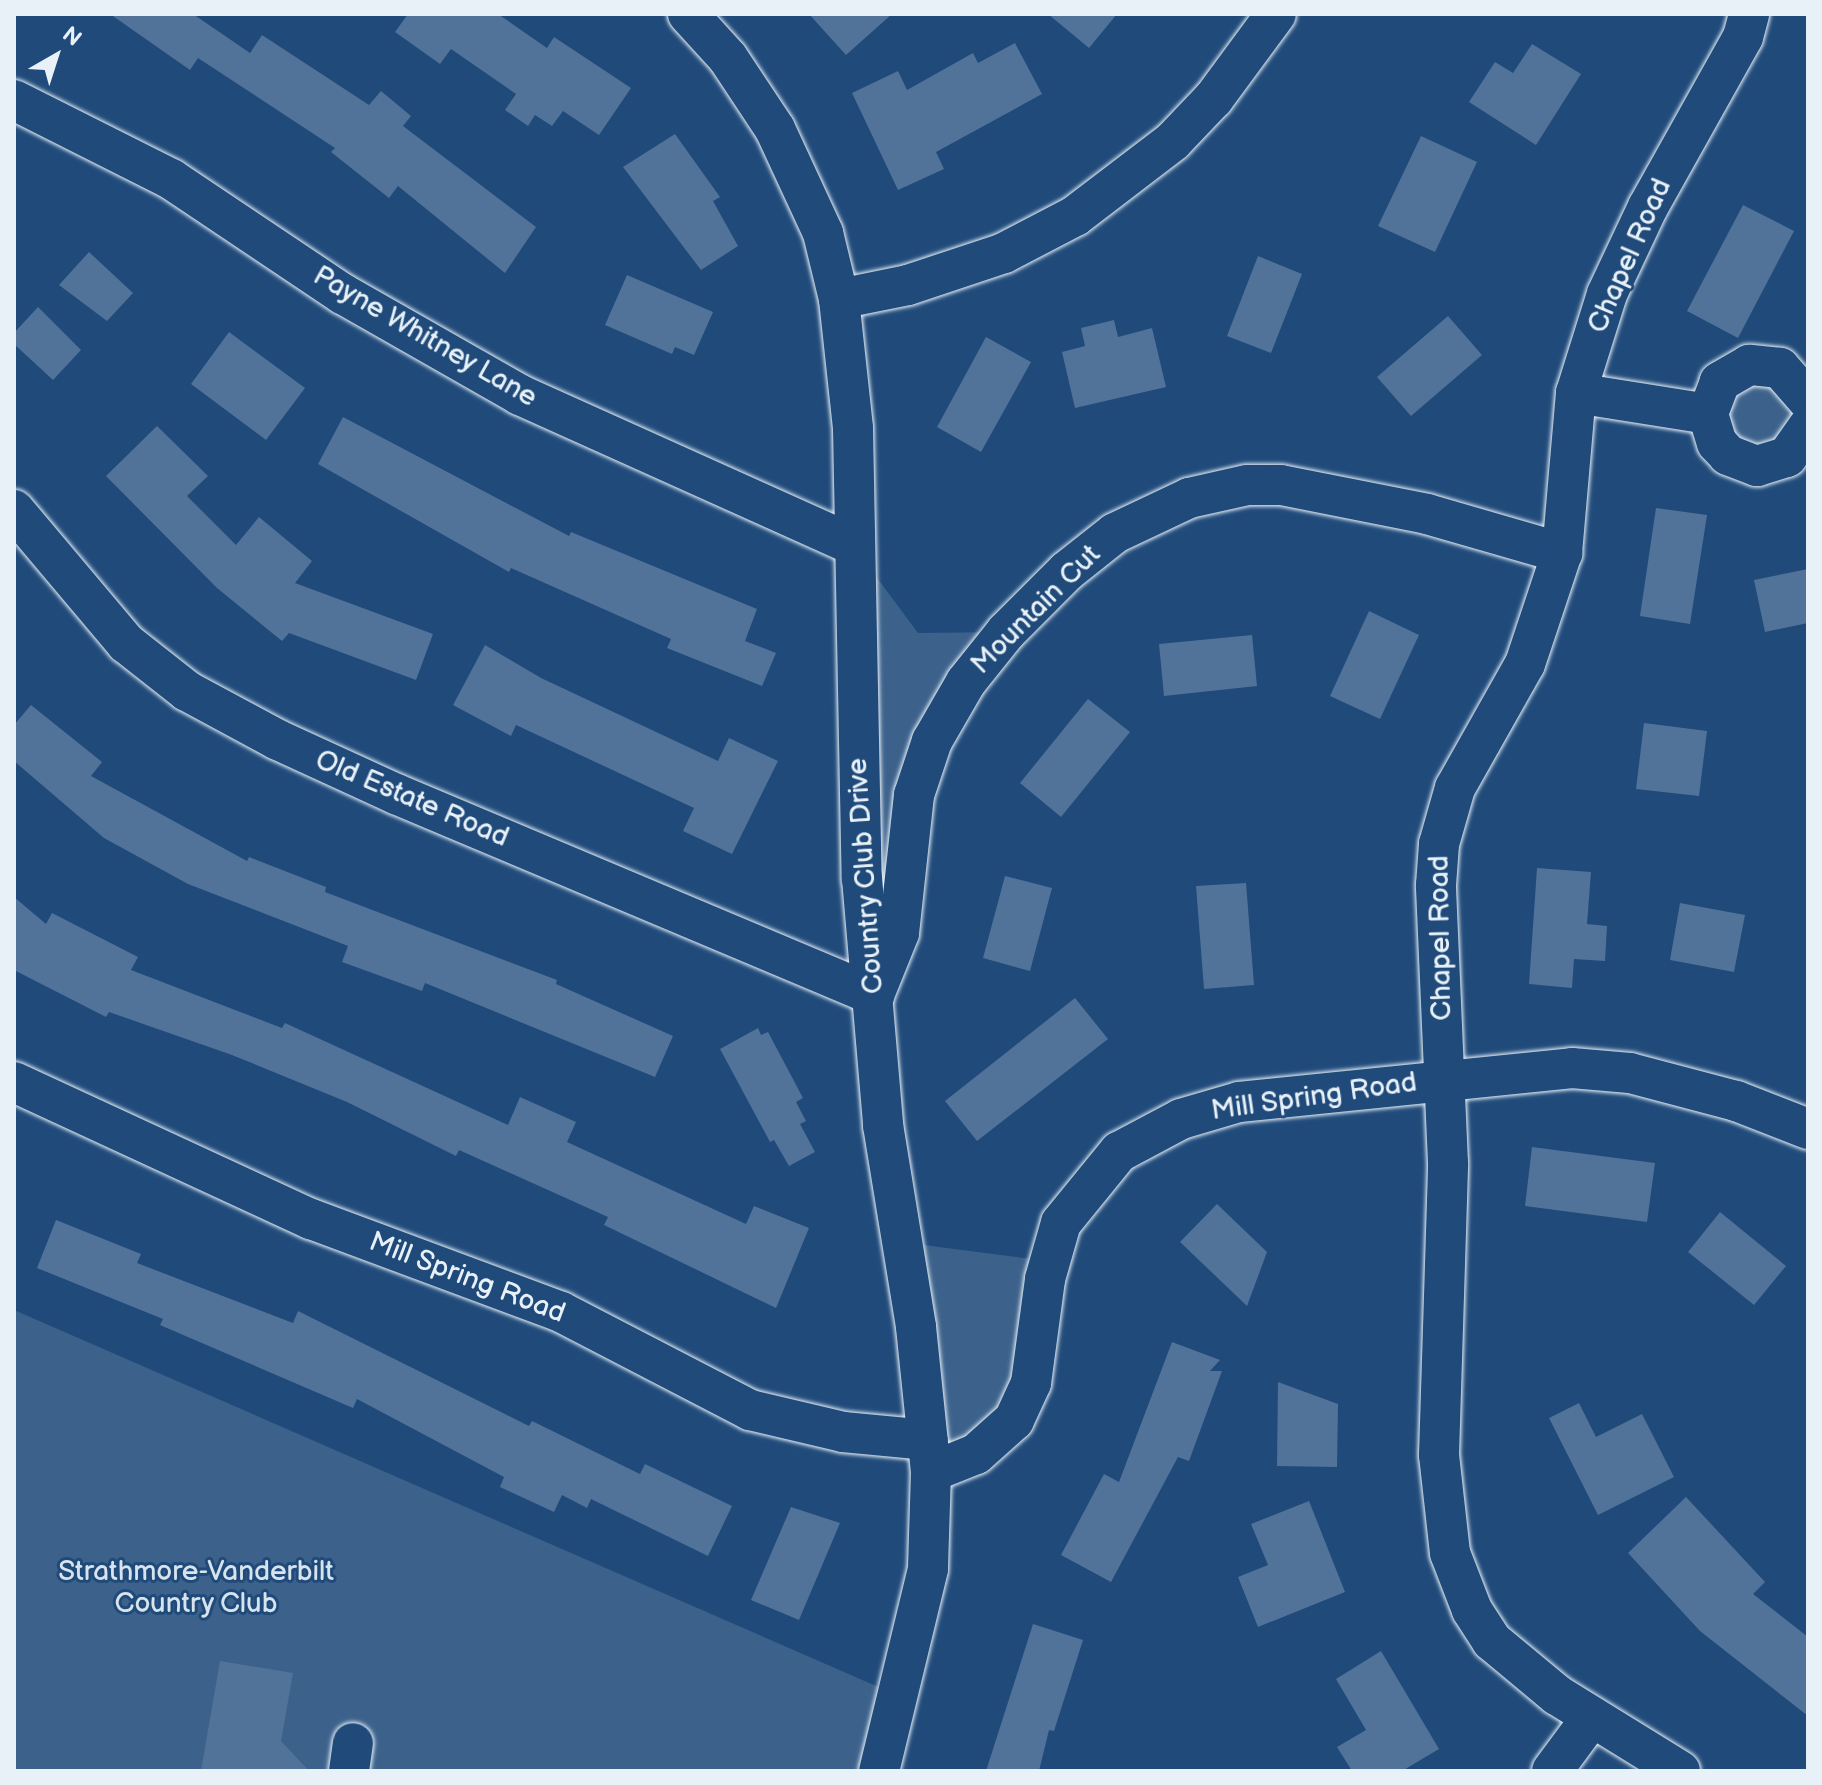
<!DOCTYPE html>
<style>
body{margin:0}
#map{position:relative;width:1822px;height:1785px;overflow:hidden;background:#1f4a7a;font-family:"Balsamiq Sans",sans-serif}
div>[style]{position:absolute}
.green>*{inset:0;background:#3c628c}
.building>*{inset:0;background:#517399}
.roads{filter:drop-shadow(0 0 2px #e8f1f8) drop-shadow(0 0 2px #e8f1f8)}
.minor>*{height:40px;margin:-20px;padding:0 20px;transform-origin:20px;border-radius:20px;background:#1f4a7a}
span{translate:-50% -50%;white-space:nowrap;text-align:center;line-height:1.15;-webkit-text-stroke:6px #1f4a7a;paint-order:stroke}
.street-label{font-size:28px;color:#e8f1f8}
.park-label{font-size:28px;color:#d7e3ed}
.frame{position:absolute;inset:0;border:16px solid #e8f1f8;pointer-events:none}
.north{position:absolute;left:16px;top:16px;width:80px;height:80px;-webkit-text-stroke:6px #1f4a7a;paint-order:stroke;rotate:39deg;font-size:22px;font-weight:700;line-height:32px;text-align:center;color:#e8f1f8}
.north::after{content:'';display:block;margin:auto;width:28px;height:36px;background:#e8f1f8;clip-path:polygon(50% 0,100% 100%,50% 72%,0 100%)}
</style>
<div id="map">
<div class="green">
<i style="clip-path:polygon(1749px 365px,1808px 427px,1742px 462px,1712px 397px)"></i>
<i style="clip-path:polygon(852px 544px,918px 633px,1006px 632px,932px 741px,890px 967px)"></i>
<i style="clip-path:polygon(908px 1243px,1040px 1260px,1010px 1415px,936px 1464px)"></i>
<i style="clip-path:polygon(14px 1310px,899px 1696px,879px 1771px,14px 1771px)"></i>
</div>
<div class="building">
<i style="clip-path:polygon(110px 14px,193px 14px,250px 53px,262px 35px,369px 105px,381px 91px,411px 116px,403px 126px,536px 227px,505px 273px,398px 186px,389px 198px,331px 152px,335px 148px,198px 58px,190px 70px)"></i>
<i style="clip-path:polygon(408px 14px,498px 14px,547px 48px,554px 37px,631px 88px,599px 135px,563px 111px,552px 126px,535px 115px,528px 126px,505px 110px,516px 94px,451px 49px,440px 64px,395px 32px)"></i>
<i style="clip-path:polygon(809px 14px,892px 14px,846px 55px)"></i>
<i style="clip-path:polygon(1048px 14px,1117px 14px,1089px 48px)"></i>
<i style="clip-path:polygon(1015px 43px,1042px 94px,936px 152px,944px 169px,898px 190px,852px 93px,898px 71px,907px 90px,973px 53px,978px 63px)"></i>
<i style="clip-path:polygon(1532px 44px,1581px 74px,1536px 145px,1469px 102px,1495px 62px,1513px 73px)"></i>
<i style="clip-path:polygon(675px 134px,720px 197px,713px 201px,738px 246px,701px 270px,623px 167px)"></i>
<i style="clip-path:polygon(1421px 136px,1477px 162px,1435px 252px,1378px 226px)"></i>
<i style="clip-path:polygon(1743px 205px,1794px 231px,1738px 338px,1687px 311px)"></i>
<i style="clip-path:polygon(89px 252px,133px 293px,107px 321px,59px 285px)"></i>
<i style="clip-path:polygon(1258px 256px,1302px 274px,1271px 353px,1227px 336px)"></i>
<i style="clip-path:polygon(627px 275px,713px 312px,694px 355px,675px 347px,672px 354px,605px 325px)"></i>
<i style="clip-path:polygon(38px 307px,81px 350px,53px 380px,14px 344px,14px 333px)"></i>
<i style="clip-path:polygon(1448px 316px,1482px 355px,1411px 416px,1377px 377px)"></i>
<i style="clip-path:polygon(1114px 320px,1118px 337px,1152px 328px,1166px 387px,1075px 408px,1062px 352px,1085px 346px,1081px 328px)"></i>
<i style="clip-path:polygon(229px 332px,305px 388px,266px 440px,191px 384px)"></i>
<i style="clip-path:polygon(986px 337px,1031px 362px,981px 452px,937px 427px)"></i>
<i style="clip-path:polygon(343px 417px,569px 536px,571px 532px,757px 609px,745px 641px,776px 653px,762px 686px,667px 648px,671px 639px,511px 568px,509px 572px,318px 464px)"></i>
<i style="clip-path:polygon(157px 426px,208px 476px,187px 496px,236px 545px,259px 517px,312px 561px,295px 583px,433px 634px,416px 680px,289px 633px,282px 641px,217px 588px,106px 476px)"></i>
<i style="clip-path:polygon(1656px 508px,1707px 515px,1690px 624px,1640px 616px)"></i>
<i style="clip-path:polygon(1808px 569px,1808px 623px,1765px 632px,1754px 580px)"></i>
<i style="clip-path:polygon(1369px 611px,1419px 635px,1380px 719px,1330px 696px)"></i>
<i style="clip-path:polygon(1252px 635px,1257px 686px,1164px 696px,1159px 644px)"></i>
<i style="clip-path:polygon(485px 645px,541px 678px,718px 761px,729px 738px,778px 761px,732px 854px,683px 831px,694px 808px,516px 725px,511px 736px,453px 705px)"></i>
<i style="clip-path:polygon(1088px 699px,1130px 732px,1061px 817px,1020px 783px)"></i>
<i style="clip-path:polygon(31px 705px,102px 762px,91px 776px,247px 861px,249px 857px,326px 887px,325px 892px,557px 980px,556px 984px,673px 1036px,655px 1077px,425px 983px,422px 991px,342px 962px,348px 946px,188px 884px,104px 838px,14px 761px,14px 725px)"></i>
<i style="clip-path:polygon(1644px 723px,1707px 731px,1699px 796px,1636px 789px)"></i>
<i style="clip-path:polygon(1537px 868px,1591px 872px,1587px 924px,1607px 926px,1605px 961px,1574px 959px,1572px 988px,1529px 984px)"></i>
<i style="clip-path:polygon(1005px 876px,1052px 888px,1030px 971px,983px 958px)"></i>
<i style="clip-path:polygon(1246px 883px,1254px 985px,1204px 989px,1196px 886px)"></i>
<i style="clip-path:polygon(14px 897px,46px 924px,52px 913px,138px 957px,131px 970px,282px 1028px,285px 1023px,508px 1125px,520px 1097px,576px 1122px,567px 1142px,746px 1224px,754px 1206px,809px 1228px,776px 1308px,604px 1225px,608px 1217px,459px 1150px,456px 1156px,347px 1102px,232px 1055px,109px 1012px,106px 1017px,14px 970px)"></i>
<i style="clip-path:polygon(1680px 903px,1745px 915px,1734px 972px,1670px 960px)"></i>
<i style="clip-path:polygon(1075px 998px,1108px 1039px,977px 1141px,945px 1101px)"></i>
<i style="clip-path:polygon(758px 1028px,761px 1035px,768px 1032px,803px 1098px,796px 1102px,806px 1121px,800px 1124px,815px 1152px,789px 1166px,774px 1140px,770px 1142px,720px 1049px)"></i>
<i style="clip-path:polygon(1532px 1147px,1655px 1163px,1647px 1222px,1525px 1206px)"></i>
<i style="clip-path:polygon(1217px 1204px,1267px 1252px,1247px 1306px,1180px 1242px)"></i>
<i style="clip-path:polygon(1720px 1212px,1786px 1266px,1754px 1305px,1688px 1252px)"></i>
<i style="clip-path:polygon(56px 1220px,141px 1254px,137px 1263px,293px 1323px,298px 1311px,529px 1426px,532px 1421px,640px 1474px,645px 1464px,732px 1506px,708px 1556px,591px 1499px,587px 1508px,562px 1495px,554px 1512px,500px 1487px,504px 1477px,357px 1399px,353px 1408px,160px 1325px,163px 1319px,37px 1268px)"></i>
<i style="clip-path:polygon(1172px 1342px,1220px 1360px,1210px 1371px,1222px 1371px,1189px 1461px,1178px 1457px,1111px 1582px,1061px 1555px,1104px 1474px,1119px 1482px)"></i>
<i style="clip-path:polygon(1278px 1382px,1338px 1404px,1337px 1467px,1277px 1466px)"></i>
<i style="clip-path:polygon(1579px 1403px,1596px 1437px,1642px 1414px,1674px 1477px,1598px 1515px,1549px 1418px)"></i>
<i style="clip-path:polygon(1686px 1497px,1765px 1582px,1753px 1594px,1808px 1637px,1808px 1716px,1700px 1631px,1628px 1553px)"></i>
<i style="clip-path:polygon(1309px 1501px,1345px 1592px,1258px 1627px,1238px 1577px,1268px 1565px,1251px 1524px)"></i>
<i style="clip-path:polygon(791px 1507px,840px 1523px,799px 1620px,751px 1600px)"></i>
<i style="clip-path:polygon(1033px 1624px,1083px 1640px,1054px 1731px,1049px 1730px,1039px 1771px,986px 1771px)"></i>
<i style="clip-path:polygon(1381px 1651px,1439px 1749px,1402px 1771px,1352px 1771px,1337px 1747px,1366px 1730px,1336px 1679px)"></i>
<i style="clip-path:polygon(220px 1661px,293px 1673px,281px 1741px,309px 1771px,201px 1771px)"></i>
</div>
<div class="roads">
<div class="minor">
<i style="left:688px;top:14px;width:59px;rotate:47.7deg"></i>
<i style="left:728px;top:58px;width:85px;rotate:56.5deg"></i>
<i style="left:775px;top:129px;width:115px;rotate:65.2deg"></i>
<i style="left:823px;top:233px;width:68px;rotate:76.4deg"></i>
<i style="left:839px;top:299px;width:130px;rotate:83.8deg"></i>
<i style="left:853px;top:428px;width:450px;rotate:88.9deg"></i>
<i style="left:862px;top:878px;width:248px;rotate:85.1deg"></i>
<i style="left:883px;top:1125px;width:205px;rotate:80.7deg"></i>
<i style="left:916px;top:1327px;width:146px;rotate:84.1deg"></i>
<i style="left:931px;top:1472px;width:97px;rotate:91.8deg"></i>
<i style="left:928px;top:1569px;width:208px;rotate:103.6deg"></i>
<i style="left:14px;top:100px;width:176px;rotate:26.7deg"></i>
<i style="left:171px;top:179px;width:207px;rotate:33.8deg"></i>
<i style="left:343px;top:294px;width:204px;rotate:29.7deg"></i>
<i style="left:520px;top:395px;width:364px;rotate:24.2deg"></i>
<i style="left:839px;top:299px;width:70px;rotate:-11.5deg"></i>
<i style="left:908px;top:285px;width:101px;rotate:-18.4deg"></i>
<i style="left:1004px;top:253px;width:80px;rotate:-27.5deg"></i>
<i style="left:1075px;top:216px;width:123px;rotate:-37.4deg"></i>
<i style="left:1173px;top:141px;width:59px;rotate:-46.4deg"></i>
<i style="left:1214px;top:98px;width:104px;rotate:-53.6deg"></i>
<i style="left:1576px;top:393px;width:134px;rotate:9deg"></i>
<i style="left:1808px;top:400px;width:43px;rotate:-131.2deg"></i>
<i style="left:1780px;top:368px;width:31px;rotate:-174deg"></i>
<i style="left:1749px;top:365px;width:34px;rotate:150deg"></i>
<i style="left:1720px;top:382px;width:34px;rotate:111deg"></i>
<i style="left:1708px;top:414px;width:30px;rotate:73deg"></i>
<i style="left:1717px;top:443px;width:16px;rotate:47deg"></i>
<i style="left:1728px;top:455px;width:31px;rotate:21deg"></i>
<i style="left:1757px;top:466px;width:31px;rotate:-17deg"></i>
<i style="left:1787px;top:457px;width:37px;rotate:-55deg"></i>
<i style="left:14px;top:510px;width:174px;rotate:49.9deg"></i>
<i style="left:126px;top:643px;width:78px;rotate:38.2deg"></i>
<i style="left:187px;top:691px;width:103px;rotate:28.3deg"></i>
<i style="left:278px;top:740px;width:130px;rotate:24.6deg"></i>
<i style="left:396px;top:794px;width:519px;rotate:22.81deg"></i>
<i style="left:874px;top:995px;width:67px;rotate:-68deg"></i>
<i style="left:899px;top:933px;width:139px;rotate:-83.8deg"></i>
<i style="left:914px;top:795px;width:57px;rotate:-71.6deg"></i>
<i style="left:932px;top:741px;width:68px;rotate:-60deg"></i>
<i style="left:966px;top:682px;width:64px;rotate:-51.3deg"></i>
<i style="left:1006px;top:632px;width:86px;rotate:-45deg"></i>
<i style="left:1067px;top:571px;width:61px;rotate:-38.4deg"></i>
<i style="left:1115px;top:533px;width:82px;rotate:-25.3deg"></i>
<i style="left:1189px;top:498px;width:59px;rotate:-12.6deg"></i>
<i style="left:1247px;top:485px;width:34px"></i>
<i style="left:1281px;top:485px;width:149px;rotate:11.2deg"></i>
<i style="left:1427px;top:514px;width:141px;rotate:16.1deg"></i>
<i style="left:14px;top:1082px;width:327px;rotate:24.8deg"></i>
<i style="left:311px;top:1219px;width:267px;rotate:20.4deg"></i>
<i style="left:561px;top:1312px;width:213px;rotate:27.4deg"></i>
<i style="left:750px;top:1410px;width:96px;rotate:13.3deg"></i>
<i style="left:843px;top:1432px;width:85px;rotate:5.4deg"></i>
<i style="left:931px;top:1472px;width:48px;rotate:-21.8deg"></i>
<i style="left:976px;top:1454px;width:51px;rotate:-41.8deg"></i>
<i style="left:1014px;top:1420px;width:41px;rotate:-65.3deg"></i>
<i style="left:1031px;top:1383px;width:105px;rotate:-82.3deg"></i>
<i style="left:1045px;top:1279px;width:58px;rotate:-74.1deg"></i>
<i style="left:1061px;top:1223px;width:92px;rotate:-50.8deg"></i>
<i style="left:1119px;top:1152px;width:70px;rotate:-28deg"></i>
<i style="left:1181px;top:1119px;width:60px;rotate:-16.3deg"></i>
<i style="left:1239px;top:1102px;width:335px;rotate:-5.8deg"></i>
<i style="left:1572px;top:1068px;width:58px;rotate:4.9deg"></i>
<i style="left:1630px;top:1073px;width:110px;rotate:14.8deg"></i>
<i style="left:1736px;top:1101px;width:77px;rotate:21.3deg"></i>
<i style="left:349px;top:1771px;width:28px;rotate:-82deg"></i>
<i style="left:1552px;top:1771px;width:67px;rotate:-53.5deg"></i>
<i style="left:1680px;top:1771px;width:145px;rotate:-148.3deg"></i>
<i style="left:1557px;top:1695px;width:85px;rotate:-140.3deg"></i>
<i style="left:1492px;top:1641px;width:37px;rotate:-123deg"></i>
<i style="left:1472px;top:1610px;width:61px;rotate:-111.1deg"></i>
<i style="left:1450px;top:1553px;width:99px;rotate:-96.4deg"></i>
<i style="left:1439px;top:1455px;width:292px;rotate:-88.2deg"></i>
<i style="left:1448px;top:1163px;width:278px;rotate:-92.5deg"></i>
<i style="left:1436px;top:885px;width:41px;rotate:-85.8deg"></i>
<i style="left:1439px;top:844px;width:58px;rotate:-74.1deg"></i>
<i style="left:1455px;top:788px;width:142px;rotate:-60.6deg"></i>
<i style="left:1525px;top:664px;width:117px;rotate:-71.6deg"></i>
<i style="left:1562px;top:553px;width:161px;rotate:-85deg"></i>
<i style="left:1576px;top:393px;width:104px;rotate:-72.6deg"></i>
<i style="left:1607px;top:294px;width:96px;rotate:-64.8deg"></i>
<i style="left:1648px;top:207px;width:195px;rotate:-60.8deg"></i>
<i style="left:1743px;top:37px;width:24px;rotate:-75deg"></i>
</div>
</div>
<div class="street-label">
<span style="left:1630px;top:256px;rotate:-66deg">Chapel Road</span>
<span style="left:425px;top:337px;rotate:30deg">Payne Whitney Lane</span>
<span style="left:1036px;top:610px;rotate:-45deg">Mountain Cut</span>
<span style="left:412px;top:799px;rotate:23deg">Old Estate Road</span>
<span style="left:866px;top:876px;rotate:-94deg">Country Club Drive</span>
<span style="left:1441px;top:938px;rotate:-91deg">Chapel Road</span>
<span style="left:1314px;top:1097px;rotate:-8deg">Mill Spring Road</span>
<span style="left:467px;top:1278px;rotate:21deg">Mill Spring Road</span>
</div>
<div class="park-label">
<span style="left:196px;top:1588px">Strathmore-Vanderbilt<br>Country Club</span>
</div>
<div class="frame"></div>
<div class="north">N</div>
</div>
